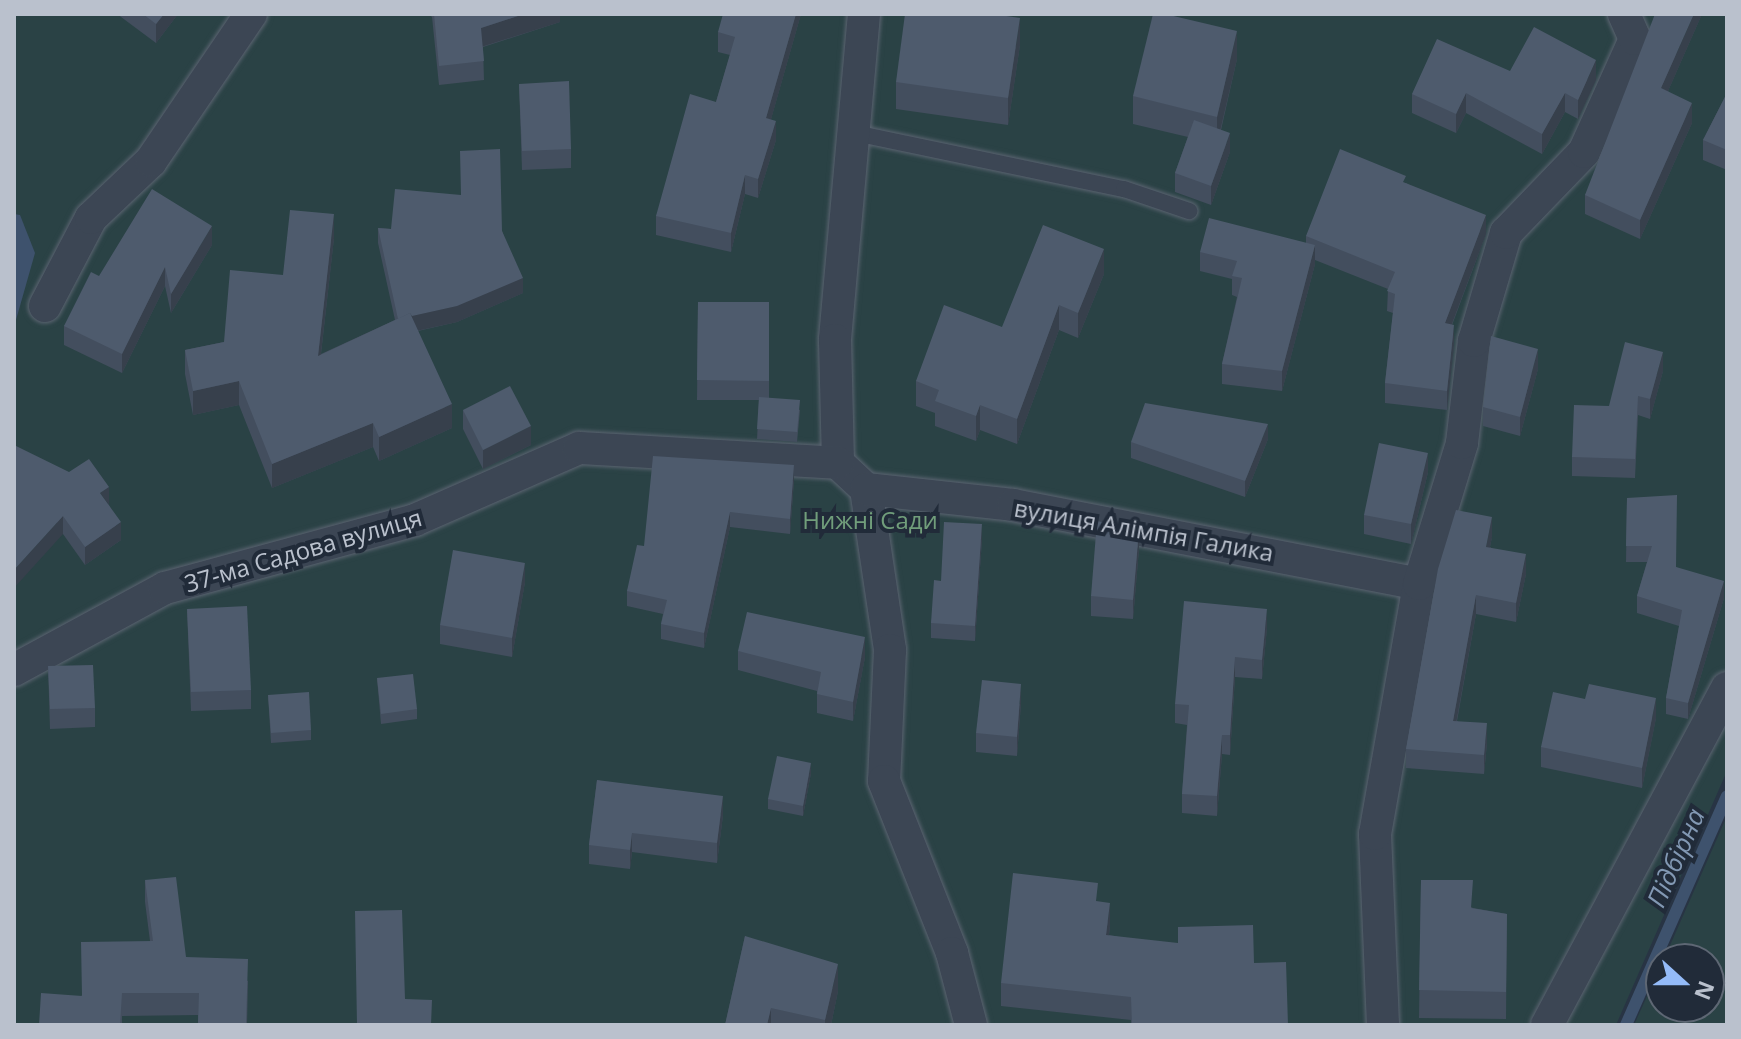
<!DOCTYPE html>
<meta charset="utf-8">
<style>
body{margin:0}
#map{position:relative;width:1741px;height:1039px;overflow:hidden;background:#283444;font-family:"Open Sans",sans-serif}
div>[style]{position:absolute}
.green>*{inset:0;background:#2a4245}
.water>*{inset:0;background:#3e526d}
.stream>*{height:12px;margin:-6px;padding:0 6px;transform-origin:6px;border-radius:6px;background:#3e526d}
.roads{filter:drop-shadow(0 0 2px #5b6471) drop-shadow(0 0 2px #5b6471)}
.service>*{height:16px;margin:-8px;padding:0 8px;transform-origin:8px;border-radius:8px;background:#3c4654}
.minor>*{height:32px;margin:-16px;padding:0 16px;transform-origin:16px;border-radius:16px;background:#3c4654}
.wall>*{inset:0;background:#434e5e}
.shaded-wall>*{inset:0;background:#37404c}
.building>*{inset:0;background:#4e5b6d}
span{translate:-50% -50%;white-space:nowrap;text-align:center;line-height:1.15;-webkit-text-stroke:8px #212b39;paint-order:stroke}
.park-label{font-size:24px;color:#719e7b}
.street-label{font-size:24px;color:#bac1cd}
.water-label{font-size:26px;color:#8298b3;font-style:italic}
.frame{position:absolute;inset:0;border:16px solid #bac1cd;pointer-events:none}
.north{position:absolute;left:1645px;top:943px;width:80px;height:80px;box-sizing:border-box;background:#212b39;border:2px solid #5e6774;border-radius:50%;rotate:111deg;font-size:22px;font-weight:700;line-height:32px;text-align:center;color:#bac1cd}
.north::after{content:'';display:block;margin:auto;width:28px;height:36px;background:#94bbf8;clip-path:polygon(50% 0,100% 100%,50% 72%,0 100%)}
</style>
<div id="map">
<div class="green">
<i style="clip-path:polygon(14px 14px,1727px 14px,1727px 771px,1616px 1025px,14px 1025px)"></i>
<i style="clip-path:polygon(1727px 816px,1727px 1025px,1634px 1025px,1661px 965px,1661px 1007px,1709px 1007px,1709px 959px,1664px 959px)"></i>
</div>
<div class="water">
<i style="clip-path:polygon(14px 214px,20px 215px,35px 253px,14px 327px)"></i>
</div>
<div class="stream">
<i style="left:1626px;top:1025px;width:250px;rotate:-66.2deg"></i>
</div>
<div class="roads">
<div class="service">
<i style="left:850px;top:132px;width:280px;rotate:11.8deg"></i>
<i style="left:1124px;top:189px;width:69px;rotate:18.7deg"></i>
</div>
<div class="minor">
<i style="left:864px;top:14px;width:327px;rotate:95.1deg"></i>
<i style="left:835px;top:340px;width:123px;rotate:88.6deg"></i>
<i style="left:838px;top:463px;width:38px;rotate:43deg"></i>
<i style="left:866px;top:489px;width:163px;rotate:81.5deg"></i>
<i style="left:890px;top:650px;width:131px;rotate:92.6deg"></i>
<i style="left:884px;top:781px;width:185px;rotate:68.4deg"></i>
<i style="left:952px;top:953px;width:74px;rotate:75.2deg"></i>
<i style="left:45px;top:306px;width:99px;rotate:-62.4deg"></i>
<i style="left:91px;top:218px;width:83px;rotate:-43.5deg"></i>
<i style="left:151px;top:161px;width:178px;rotate:-55.8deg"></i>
<i style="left:866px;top:489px;width:148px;rotate:6.2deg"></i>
<i style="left:1013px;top:505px;width:414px;rotate:11deg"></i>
<i style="left:14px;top:670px;width:172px;rotate:-28.5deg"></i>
<i style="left:165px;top:588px;width:259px;rotate:-15.2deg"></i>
<i style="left:415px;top:520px;width:179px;rotate:-23.7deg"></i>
<i style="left:579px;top:448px;width:259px;rotate:3.3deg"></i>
<i style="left:1383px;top:1025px;width:191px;rotate:-92.4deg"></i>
<i style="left:1375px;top:834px;width:254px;rotate:-80deg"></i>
<i style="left:1419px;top:584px;width:147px;rotate:-73deg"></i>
<i style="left:1462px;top:443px;width:103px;rotate:-83.3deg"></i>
<i style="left:1474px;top:341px;width:113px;rotate:-73.5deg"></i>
<i style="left:1506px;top:233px;width:112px;rotate:-46.1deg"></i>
<i style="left:1584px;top:152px;width:124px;rotate:-65.7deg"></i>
<i style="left:1635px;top:39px;width:27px;rotate:-114deg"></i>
<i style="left:1547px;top:1025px;width:382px;rotate:-61.9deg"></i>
</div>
</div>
<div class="wall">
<i style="clip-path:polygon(117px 14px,178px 14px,156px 43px)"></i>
<i style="clip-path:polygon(429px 14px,560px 14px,560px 22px,483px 47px,484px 80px,439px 85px,432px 17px)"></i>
<i style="clip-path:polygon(801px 14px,771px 119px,776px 140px,758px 198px,745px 194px,731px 252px,656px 235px,656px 216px,716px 102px,730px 55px,718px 52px,718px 32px)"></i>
<i style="clip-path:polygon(1702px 14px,1668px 91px,1692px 123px,1640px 239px,1585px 214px,1585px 195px)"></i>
<i style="clip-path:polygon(1020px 45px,1008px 125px,896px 109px,896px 82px)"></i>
<i style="clip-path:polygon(1237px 59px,1221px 130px,1230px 152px,1211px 205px,1175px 192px,1175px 173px,1188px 137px,1133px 124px,1133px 96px)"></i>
<i style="clip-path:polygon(1510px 71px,1596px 80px,1578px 119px,1565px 112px,1542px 154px,1466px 113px,1456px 133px,1412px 113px,1412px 94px)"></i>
<i style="clip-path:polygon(519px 84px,571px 149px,571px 168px,522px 170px)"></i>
<i style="clip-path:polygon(1727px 93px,1727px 170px,1703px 160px,1703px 140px)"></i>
<i style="clip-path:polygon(1406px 183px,1486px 234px,1452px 325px,1454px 345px,1447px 410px,1385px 403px,1385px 383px,1393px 313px,1387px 311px,1388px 289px,1315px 260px,1315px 264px,1282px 391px,1222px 384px,1222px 364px,1237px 297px,1232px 295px,1232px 279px,1200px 271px,1200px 252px,1306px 243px,1306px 236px)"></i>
<i style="clip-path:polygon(378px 228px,391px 229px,502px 231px,523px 293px,457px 322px,418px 331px,452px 428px,379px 461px,373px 447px,272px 488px,239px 405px,193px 415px,185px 374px,185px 350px,224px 342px,283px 275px,334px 238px,321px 354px,395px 320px,378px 243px)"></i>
<i style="clip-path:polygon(212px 245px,171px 313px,165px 286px,122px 373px,64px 345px,64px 326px,99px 276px)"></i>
<i style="clip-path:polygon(1104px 274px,1078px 338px,1059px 330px,1017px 444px,980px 430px,976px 441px,935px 426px,935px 413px,916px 406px,916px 381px,1002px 327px)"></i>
<i style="clip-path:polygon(698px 302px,769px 302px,769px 398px,800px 410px,797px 442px,757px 439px,759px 400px,697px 400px)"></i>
<i style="clip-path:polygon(1538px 369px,1520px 436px,1483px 426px,1483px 407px)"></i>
<i style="clip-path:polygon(1663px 371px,1650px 419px,1638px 415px,1635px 478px,1572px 476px,1572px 457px,1609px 406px)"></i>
<i style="clip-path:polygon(463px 410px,531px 445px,483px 469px,463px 429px)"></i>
<i style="clip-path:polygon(1268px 439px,1245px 497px,1131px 458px,1131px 442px)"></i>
<i style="clip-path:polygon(14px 445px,109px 505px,121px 540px,85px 565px,63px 534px)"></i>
<i style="clip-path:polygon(1428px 472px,1411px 544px,1364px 534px,1364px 515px)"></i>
<i style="clip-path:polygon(794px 480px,790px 534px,730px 527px,704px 648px,661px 639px,661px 624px,663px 614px,627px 606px,627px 591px,644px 546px)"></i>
<i style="clip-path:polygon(1627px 498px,1676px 567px,1724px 598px,1688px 719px,1666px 714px,1666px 698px,1679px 626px,1637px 613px,1637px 596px,1647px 562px,1626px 562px)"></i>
<i style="clip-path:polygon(1492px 537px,1490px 547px,1526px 574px,1516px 622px,1476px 614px,1457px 721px,1487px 743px,1484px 774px,1406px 768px,1406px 749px)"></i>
<i style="clip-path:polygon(982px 539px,975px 641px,931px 638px,931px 623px,941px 581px)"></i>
<i style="clip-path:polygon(1139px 549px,1133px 619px,1091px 616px,1091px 596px)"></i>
<i style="clip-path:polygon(525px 582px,512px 657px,440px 644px,440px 625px)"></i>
<i style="clip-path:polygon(187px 609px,251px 690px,251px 709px,191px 711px)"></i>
<i style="clip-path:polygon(1267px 628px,1262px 679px,1235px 677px,1230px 755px,1222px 754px,1217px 816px,1182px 813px,1182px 794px,1187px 725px,1175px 723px,1175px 704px)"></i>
<i style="clip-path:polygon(738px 651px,865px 657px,853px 721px,817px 713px,817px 691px,738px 670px)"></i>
<i style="clip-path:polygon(48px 666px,95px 708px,95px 727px,50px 729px)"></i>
<i style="clip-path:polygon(377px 678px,417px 709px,417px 719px,381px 724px)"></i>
<i style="clip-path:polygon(268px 695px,311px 730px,311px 740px,271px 743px)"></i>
<i style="clip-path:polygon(1585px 699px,1656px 718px,1642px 788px,1541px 767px,1541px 747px)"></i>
<i style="clip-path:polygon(1021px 703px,1017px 756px,976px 752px,976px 733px)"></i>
<i style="clip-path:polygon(811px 773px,803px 816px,768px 809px,768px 799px)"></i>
<i style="clip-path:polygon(597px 780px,723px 815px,717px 863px,632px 852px,630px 869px,589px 864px,589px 845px)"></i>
<i style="clip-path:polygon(145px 880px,186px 957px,248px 981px,247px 1025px,198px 1025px,198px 1015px,122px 1016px,122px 1025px,39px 1025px,81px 996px,150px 941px,145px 902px)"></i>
<i style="clip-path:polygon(1421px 880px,1473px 908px,1507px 914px,1506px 1019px,1419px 1018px)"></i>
<i style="clip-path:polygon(1098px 902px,1110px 926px,1109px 935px,1254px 963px,1288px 1025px,1131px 1025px,1131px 1020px,1001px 1006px,1001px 983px)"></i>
<i style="clip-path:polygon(745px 936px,838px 991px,831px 1025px,725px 1025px)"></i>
</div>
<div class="shaded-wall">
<i style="clip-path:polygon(164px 14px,178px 14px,156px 43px,156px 24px)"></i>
<i style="clip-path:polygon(524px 14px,560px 14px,560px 22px,481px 47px,481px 28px)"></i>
<i style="clip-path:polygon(796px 14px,801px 14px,766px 137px,766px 118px)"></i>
<i style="clip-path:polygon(1694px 14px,1702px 14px,1661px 107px,1661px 88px)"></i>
<i style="clip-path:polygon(1020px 18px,1020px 45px,1008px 125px,1008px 98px)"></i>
<i style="clip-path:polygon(1237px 31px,1237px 59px,1217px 144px,1217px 117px)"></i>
<i style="clip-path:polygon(1596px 60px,1596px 80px,1578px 119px,1578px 100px)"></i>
<i style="clip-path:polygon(1466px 93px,1466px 113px,1456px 133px,1456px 114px)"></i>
<i style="clip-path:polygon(1565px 93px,1565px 112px,1542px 154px,1542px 134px)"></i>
<i style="clip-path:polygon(1692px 103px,1692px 123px,1640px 239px,1640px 220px)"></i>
<i style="clip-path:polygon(776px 121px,776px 140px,758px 198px,758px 179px)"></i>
<i style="clip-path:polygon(1230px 133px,1230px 152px,1211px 205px,1211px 186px)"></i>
<i style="clip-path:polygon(745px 175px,745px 194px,731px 252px,731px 233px)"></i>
<i style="clip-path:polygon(334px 214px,334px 238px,318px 379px,318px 356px)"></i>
<i style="clip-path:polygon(1486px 215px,1486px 234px,1445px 342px,1445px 323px)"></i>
<i style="clip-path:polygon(212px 226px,212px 245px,171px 313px,171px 294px)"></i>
<i style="clip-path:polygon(1315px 245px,1315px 264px,1282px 391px,1282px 371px)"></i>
<i style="clip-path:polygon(1104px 249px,1104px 274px,1078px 338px,1078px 313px)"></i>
<i style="clip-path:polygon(165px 267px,165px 286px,122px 373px,122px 354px)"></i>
<i style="clip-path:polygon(523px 278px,523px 293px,457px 322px,398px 335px,398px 320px)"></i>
<i style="clip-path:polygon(1059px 305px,1059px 330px,1017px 444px,1017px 419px)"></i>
<i style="clip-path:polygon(1454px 325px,1454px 345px,1447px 410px,1447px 391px)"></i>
<i style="clip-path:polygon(1538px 349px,1538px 369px,1520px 436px,1520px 417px)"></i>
<i style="clip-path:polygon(1663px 352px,1663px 371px,1650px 419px,1650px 399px)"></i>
<i style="clip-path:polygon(239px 381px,239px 405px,193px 415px,193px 391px)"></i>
<i style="clip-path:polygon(452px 404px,452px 428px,379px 461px,379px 437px)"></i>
<i style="clip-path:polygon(980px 405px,980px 430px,976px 441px,976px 416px)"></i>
<i style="clip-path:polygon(373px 423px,373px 447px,272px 488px,272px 464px)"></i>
<i style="clip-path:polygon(1268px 424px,1268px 439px,1245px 497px,1245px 481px)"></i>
<i style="clip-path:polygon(531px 426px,531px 445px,483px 469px,483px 450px)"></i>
<i style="clip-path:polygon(1428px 453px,1428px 472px,1411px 544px,1411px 524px)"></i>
<i style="clip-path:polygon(794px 465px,794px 480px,790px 534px,790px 519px)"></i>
<i style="clip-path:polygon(109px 487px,109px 505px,100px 493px)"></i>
<i style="clip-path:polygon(730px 512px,730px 527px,704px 648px,704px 633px)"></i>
<i style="clip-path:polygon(63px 516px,63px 534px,14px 588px,14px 570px)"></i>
<i style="clip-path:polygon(1492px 517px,1492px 537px,1486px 566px,1486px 547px)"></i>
<i style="clip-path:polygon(121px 522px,121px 540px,85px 565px,85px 547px)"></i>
<i style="clip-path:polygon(982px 524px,982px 539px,975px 641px,975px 626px)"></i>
<i style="clip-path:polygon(1139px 530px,1139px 549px,1133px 619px,1133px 600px)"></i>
<i style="clip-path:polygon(1526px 554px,1526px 574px,1516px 622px,1516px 603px)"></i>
<i style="clip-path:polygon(525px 563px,525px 582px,512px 657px,512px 638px)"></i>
<i style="clip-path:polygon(1724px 581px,1724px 598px,1688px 719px,1688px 703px)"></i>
<i style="clip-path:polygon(1476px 595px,1476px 614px,1453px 740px,1453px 721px)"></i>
<i style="clip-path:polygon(1267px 609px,1267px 628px,1262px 679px,1262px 660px)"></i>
<i style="clip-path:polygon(865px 637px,865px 657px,853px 721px,853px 702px)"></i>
<i style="clip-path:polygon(1235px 657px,1235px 677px,1230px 755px,1230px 735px)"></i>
<i style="clip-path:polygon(1021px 684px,1021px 703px,1017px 756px,1017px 737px)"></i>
<i style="clip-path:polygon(1656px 698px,1656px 718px,1642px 788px,1642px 768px)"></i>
<i style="clip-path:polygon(1487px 723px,1487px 743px,1484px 774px,1484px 755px)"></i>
<i style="clip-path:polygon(1222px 735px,1222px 754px,1217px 816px,1217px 796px)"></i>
<i style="clip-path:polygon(811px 763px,811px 773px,803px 816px,803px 806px)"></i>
<i style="clip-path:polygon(723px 796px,723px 815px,717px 863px,717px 843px)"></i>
<i style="clip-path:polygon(632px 833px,632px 852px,630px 869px,630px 850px)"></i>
<i style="clip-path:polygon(1110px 903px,1110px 926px,1106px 958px,1106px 935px)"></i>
<i style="clip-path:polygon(838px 964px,838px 991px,831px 1025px,825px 1025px,825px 1020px)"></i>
<i style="clip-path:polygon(771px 1008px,771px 1025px,767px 1025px)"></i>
</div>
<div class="building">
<i style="clip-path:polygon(143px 14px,164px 14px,156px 24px)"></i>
<i style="clip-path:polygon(434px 14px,524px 14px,481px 28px,484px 61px,439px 66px)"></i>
<i style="clip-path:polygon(723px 14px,796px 14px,766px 118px,776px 121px,758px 179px,745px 175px,731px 233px,656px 216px,690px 94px,716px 102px,735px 37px,718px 32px)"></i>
<i style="clip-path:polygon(905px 14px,993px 14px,1020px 18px,1008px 98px,896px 82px)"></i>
<i style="clip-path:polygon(1153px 14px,1165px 14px,1237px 31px,1217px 117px,1133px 96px)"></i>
<i style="clip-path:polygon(1655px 14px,1694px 14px,1661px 88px,1692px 103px,1640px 220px,1585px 195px)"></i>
<i style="clip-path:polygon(1534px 27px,1596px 60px,1578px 100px,1565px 93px,1542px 134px,1466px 93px,1456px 114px,1412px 94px,1437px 39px,1510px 71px)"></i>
<i style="clip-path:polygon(569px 81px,571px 149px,522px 151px,519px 84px)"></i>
<i style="clip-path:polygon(1727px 93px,1727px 150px,1703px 140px)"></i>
<i style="clip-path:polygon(1194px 120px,1230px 133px,1211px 186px,1175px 173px)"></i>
<i style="clip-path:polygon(500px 149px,502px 231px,523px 278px,457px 306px,412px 316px,410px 313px,398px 319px,378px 228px,391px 229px,395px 189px,461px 195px,460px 151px)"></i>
<i style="clip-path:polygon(1340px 149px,1406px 176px,1403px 182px,1486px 215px,1445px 323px,1454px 325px,1447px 391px,1385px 383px,1395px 294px,1387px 291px,1395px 272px,1306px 236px)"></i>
<i style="clip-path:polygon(152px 189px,212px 226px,171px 294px,165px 267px,122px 354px,64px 326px,91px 272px,99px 276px)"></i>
<i style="clip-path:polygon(290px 210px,334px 214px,318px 356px,410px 313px,452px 404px,379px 437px,373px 423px,272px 464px,239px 381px,193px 391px,185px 350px,224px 342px,230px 270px,283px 275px)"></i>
<i style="clip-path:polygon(1209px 218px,1315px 245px,1282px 371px,1222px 364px,1242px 278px,1232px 276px,1237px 261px,1200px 252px)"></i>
<i style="clip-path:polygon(1043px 225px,1104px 249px,1078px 313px,1059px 305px,1017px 419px,980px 405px,976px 416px,935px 401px,939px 390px,916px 381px,944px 305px,1002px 327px)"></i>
<i style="clip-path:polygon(698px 302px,769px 302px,769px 381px,697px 380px)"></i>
<i style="clip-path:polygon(1491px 336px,1538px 349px,1520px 417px,1483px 407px)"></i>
<i style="clip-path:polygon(1625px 342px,1663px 352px,1650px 399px,1638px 396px,1635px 459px,1572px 457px,1574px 405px,1609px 406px)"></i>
<i style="clip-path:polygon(510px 386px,531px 426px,483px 450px,463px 410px)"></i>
<i style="clip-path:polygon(759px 397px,800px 400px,797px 432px,757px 429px)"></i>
<i style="clip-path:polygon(1145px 403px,1268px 424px,1245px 481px,1131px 442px)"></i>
<i style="clip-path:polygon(1379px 443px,1428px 453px,1411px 524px,1364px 515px)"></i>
<i style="clip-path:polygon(14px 445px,69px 472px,89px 459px,109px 487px,100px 493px,121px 522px,85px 547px,63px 516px,14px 570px)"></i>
<i style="clip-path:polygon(653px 456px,794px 465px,790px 519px,730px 512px,704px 633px,661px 624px,667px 600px,627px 591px,637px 545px,644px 546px)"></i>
<i style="clip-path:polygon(1677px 495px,1676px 567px,1724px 581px,1688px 703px,1666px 698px,1682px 610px,1637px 596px,1652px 546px,1626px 546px,1627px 498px)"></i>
<i style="clip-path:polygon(1456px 510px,1492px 517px,1486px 547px,1526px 554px,1516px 603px,1476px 595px,1453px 721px,1487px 723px,1484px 755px,1406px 749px,1438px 569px)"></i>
<i style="clip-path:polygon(1097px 521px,1139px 530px,1133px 600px,1091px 596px)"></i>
<i style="clip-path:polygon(944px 522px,982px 524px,975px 626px,931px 623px,934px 580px,941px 581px)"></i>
<i style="clip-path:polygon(453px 550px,525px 563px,512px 638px,440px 625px)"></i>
<i style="clip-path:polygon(1184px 601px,1267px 609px,1262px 660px,1235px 657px,1230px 735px,1222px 735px,1217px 796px,1182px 794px,1189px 705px,1175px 704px)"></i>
<i style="clip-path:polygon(247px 606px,251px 690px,191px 692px,187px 609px)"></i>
<i style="clip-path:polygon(747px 612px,865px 637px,853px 702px,817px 694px,821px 672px,738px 651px)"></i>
<i style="clip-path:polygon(93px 665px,95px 708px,50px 709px,48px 666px)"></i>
<i style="clip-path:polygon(413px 674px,417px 709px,381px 714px,377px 678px)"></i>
<i style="clip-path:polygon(982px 680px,1021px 684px,1017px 737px,976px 733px)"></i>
<i style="clip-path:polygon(1589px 684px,1656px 698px,1642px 768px,1541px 747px,1553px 692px,1585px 699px)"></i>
<i style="clip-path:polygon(309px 692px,311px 730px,271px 733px,268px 695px)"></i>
<i style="clip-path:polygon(777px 756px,811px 763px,803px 806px,768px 799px)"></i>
<i style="clip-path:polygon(597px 780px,723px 796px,717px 843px,632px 833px,630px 850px,589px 845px)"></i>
<i style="clip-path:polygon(1013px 873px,1098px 883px,1096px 901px,1110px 903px,1106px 935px,1178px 943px,1178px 927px,1253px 925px,1254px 963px,1286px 962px,1288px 1025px,1132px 1025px,1131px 997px,1001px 983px)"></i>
<i style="clip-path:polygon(176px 877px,186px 957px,248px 959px,246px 1025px,198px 1025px,199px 993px,122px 993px,120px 1025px,39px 1025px,41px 993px,82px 996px,81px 942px,153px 941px,145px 880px)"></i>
<i style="clip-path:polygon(1421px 880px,1473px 880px,1471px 908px,1507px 914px,1506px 992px,1419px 990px)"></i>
<i style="clip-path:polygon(402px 910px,405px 999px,432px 1000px,431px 1025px,357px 1025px,355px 911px)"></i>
<i style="clip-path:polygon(745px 936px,838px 964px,825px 1020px,771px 1008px,767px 1025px,725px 1025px)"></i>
</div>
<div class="park-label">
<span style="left:870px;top:520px">Нижні Сади</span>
</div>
<div class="street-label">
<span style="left:1144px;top:530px;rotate:10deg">вулиця Алімпія Галика</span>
<span style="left:303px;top:550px;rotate:-16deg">37-ма Садова вулиця</span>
</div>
<div class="water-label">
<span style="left:1676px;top:858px;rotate:-66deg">Підбірна</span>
</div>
<div class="frame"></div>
<div class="north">N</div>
</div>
